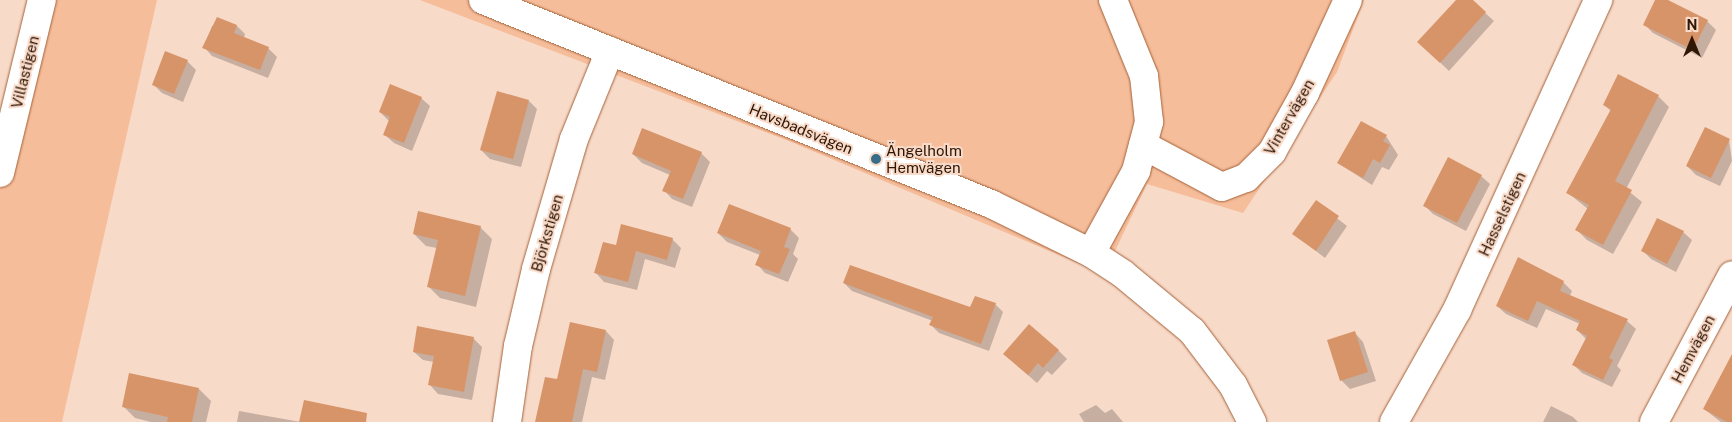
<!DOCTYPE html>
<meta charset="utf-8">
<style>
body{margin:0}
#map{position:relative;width:1732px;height:422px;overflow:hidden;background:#f8dac9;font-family:"Public Sans",sans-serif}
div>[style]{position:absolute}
.green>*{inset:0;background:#f6bd9b}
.shadow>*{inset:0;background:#0003}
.building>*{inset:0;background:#d89469}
.roads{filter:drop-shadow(0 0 1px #a36238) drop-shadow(0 0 1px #a36238)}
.minor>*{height:28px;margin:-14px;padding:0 14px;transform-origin:14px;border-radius:14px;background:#fff}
.dots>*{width:14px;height:14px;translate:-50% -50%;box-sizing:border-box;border:2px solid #f8dac9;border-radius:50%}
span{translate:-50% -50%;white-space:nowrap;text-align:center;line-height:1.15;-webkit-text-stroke:4px #f8dac9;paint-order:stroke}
.street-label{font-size:15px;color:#301605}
.poi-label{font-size:15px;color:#301605}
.left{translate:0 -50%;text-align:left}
.north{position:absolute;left:1667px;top:15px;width:50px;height:50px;-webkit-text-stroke:4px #f8dac9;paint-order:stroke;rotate:0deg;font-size:14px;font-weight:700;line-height:20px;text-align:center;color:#301605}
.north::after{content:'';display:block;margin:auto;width:18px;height:22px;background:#301605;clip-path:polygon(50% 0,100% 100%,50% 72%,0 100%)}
</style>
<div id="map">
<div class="green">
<i style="clip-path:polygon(31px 0,157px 0,62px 422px,0 422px,0 123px)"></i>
<i style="clip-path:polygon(420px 0,1364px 0,1337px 72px,1243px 213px,1147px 184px,1104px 274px,789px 141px)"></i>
</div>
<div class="shadow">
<i style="clip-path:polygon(1458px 0,1471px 0,1494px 21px,1449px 71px,1428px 51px)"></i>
<i style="clip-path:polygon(1657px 0,1665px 0,1707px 21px,1716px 30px,1702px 58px,1653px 33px,1644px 24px)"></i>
<i style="clip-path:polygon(212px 26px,237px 26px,245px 34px,244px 38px,268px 48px,277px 57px,268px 78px,212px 56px,204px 47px)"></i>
<i style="clip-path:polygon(187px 61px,196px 70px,183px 102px,162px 93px,153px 84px)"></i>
<i style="clip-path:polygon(1658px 96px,1669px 107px,1626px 189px,1642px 202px,1613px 254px,1587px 240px,1577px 230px,1588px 209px,1568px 193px,1612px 112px,1604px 105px)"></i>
<i style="clip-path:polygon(421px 98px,430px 106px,412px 151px,394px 143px,385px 135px,389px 121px,380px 112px)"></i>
<i style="clip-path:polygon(529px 101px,537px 109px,521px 167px,490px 159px,481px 150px)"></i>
<i style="clip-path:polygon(1386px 136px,1398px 155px,1389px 170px,1382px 167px,1372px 185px,1338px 163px)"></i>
<i style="clip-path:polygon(1729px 140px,1732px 161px,1720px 186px,1696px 175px,1687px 166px)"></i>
<i style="clip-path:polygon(701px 153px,710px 162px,692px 207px,672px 199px,664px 190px,670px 175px,642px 163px,633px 154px)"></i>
<i style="clip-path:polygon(1481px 176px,1490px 184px,1466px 231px,1433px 214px,1424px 205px)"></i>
<i style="clip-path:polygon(1316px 202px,1347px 226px,1325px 258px,1294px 234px)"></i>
<i style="clip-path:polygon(480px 227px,492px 239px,476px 307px,440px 298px,428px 286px,437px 248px,426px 246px,414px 234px)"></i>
<i style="clip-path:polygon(790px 229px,799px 238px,793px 254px,798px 259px,788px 282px,765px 273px,757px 264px,760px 255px,727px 242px,718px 233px)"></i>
<i style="clip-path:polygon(1683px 232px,1692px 240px,1676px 272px,1651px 259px,1643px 251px)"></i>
<i style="clip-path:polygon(672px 239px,681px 248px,675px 268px,645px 259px,637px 290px,604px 282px,596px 273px,616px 247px)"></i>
<i style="clip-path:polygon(1563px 282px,1572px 291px,1570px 296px,1627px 321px,1636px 329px,1617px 366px,1621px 370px,1612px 387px,1582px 373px,1574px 365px,1586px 339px,1577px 330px,1580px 324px,1546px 309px,1537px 328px,1506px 314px,1497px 306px)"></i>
<i style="clip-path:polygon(844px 283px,971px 309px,995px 304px,1003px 312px,989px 351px,939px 333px,931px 325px,933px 321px,852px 291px)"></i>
<i style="clip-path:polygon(606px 331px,614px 340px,605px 380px,592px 377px,582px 422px,536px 422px,558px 381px)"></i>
<i style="clip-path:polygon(1355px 333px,1363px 342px,1376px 381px,1350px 389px,1341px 380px)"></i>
<i style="clip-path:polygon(473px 338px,482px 347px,472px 400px,438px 394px,430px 385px,434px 362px,423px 360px,414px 352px)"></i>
<i style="clip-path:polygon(1058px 350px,1067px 359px,1052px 375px,1047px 371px,1037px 383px,1013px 362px)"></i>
<i style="clip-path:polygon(1732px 367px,1732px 422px,1721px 422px,1704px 409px)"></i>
<i style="clip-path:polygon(130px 375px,199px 389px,211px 401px,206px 422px,151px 422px,135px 418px,123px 406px)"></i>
<i style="clip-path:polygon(1096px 405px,1105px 413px,1112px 409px,1123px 422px,1084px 422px,1079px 414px)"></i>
<i style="clip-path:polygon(1551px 406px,1573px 417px,1578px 422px,1543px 422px)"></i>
<i style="clip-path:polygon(239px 411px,301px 422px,345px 422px,237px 422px)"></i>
</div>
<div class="building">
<i style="clip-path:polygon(1456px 0,1473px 0,1486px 12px,1440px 63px,1417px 42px)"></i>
<i style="clip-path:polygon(1655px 0,1668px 0,1708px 20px,1693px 50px,1643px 25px)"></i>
<i style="clip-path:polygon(217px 17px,237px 25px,234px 33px,269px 47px,260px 70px,202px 48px)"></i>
<i style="clip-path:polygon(165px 51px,188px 60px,174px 94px,152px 85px)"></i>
<i style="clip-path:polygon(1618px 74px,1659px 95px,1615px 181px,1632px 190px,1603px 245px,1575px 230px,1589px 205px,1566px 193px,1611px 109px,1603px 105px)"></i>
<i style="clip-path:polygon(390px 84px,422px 97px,404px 143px,383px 135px,390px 117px,379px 112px)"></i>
<i style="clip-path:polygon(497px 91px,529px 100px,513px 159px,480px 150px)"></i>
<i style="clip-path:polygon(1361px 121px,1387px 135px,1383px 141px,1390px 145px,1380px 163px,1373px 159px,1363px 178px,1337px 163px)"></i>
<i style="clip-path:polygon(1705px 127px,1730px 139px,1711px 178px,1686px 166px)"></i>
<i style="clip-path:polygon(642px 128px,702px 152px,683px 199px,662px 191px,671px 171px,632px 154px)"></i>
<i style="clip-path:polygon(1448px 157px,1482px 175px,1457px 223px,1423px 206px)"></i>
<i style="clip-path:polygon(1316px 200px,1339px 216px,1316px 251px,1292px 234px)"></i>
<i style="clip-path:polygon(729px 204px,791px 228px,784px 247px,790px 249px,779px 274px,755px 265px,761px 251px,717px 233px)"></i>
<i style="clip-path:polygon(418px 211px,481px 226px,465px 296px,427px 287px,438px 240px,413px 234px)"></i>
<i style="clip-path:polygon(1657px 218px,1684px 231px,1667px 264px,1641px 251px)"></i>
<i style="clip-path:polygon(621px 224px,673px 238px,667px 260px,636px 251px,628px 282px,594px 273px,603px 242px,616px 245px)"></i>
<i style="clip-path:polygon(1518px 257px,1564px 281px,1560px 291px,1628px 319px,1609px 358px,1613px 360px,1603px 380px,1572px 365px,1587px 336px,1576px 330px,1580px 321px,1537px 301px,1528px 321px,1496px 306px)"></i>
<i style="clip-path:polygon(850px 265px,970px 307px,975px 296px,996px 303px,981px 344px,929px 325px,933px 317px,843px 283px)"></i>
<i style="clip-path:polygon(570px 322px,606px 330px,597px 372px,583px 369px,572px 422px,535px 422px,545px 377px,557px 379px)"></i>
<i style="clip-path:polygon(1029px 324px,1059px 350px,1043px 368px,1038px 363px,1028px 375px,1003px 354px)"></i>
<i style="clip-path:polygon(417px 326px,474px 337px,464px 392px,428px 385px,434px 356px,413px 352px)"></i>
<i style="clip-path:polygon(1355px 331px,1368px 372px,1340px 381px,1327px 340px)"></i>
<i style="clip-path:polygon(1732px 354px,1732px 422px,1727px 422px,1703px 409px)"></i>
<i style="clip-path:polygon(129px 373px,199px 388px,192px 422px,167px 422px,168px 417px,122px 407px)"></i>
<i style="clip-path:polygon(304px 400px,367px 413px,366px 422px,299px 422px)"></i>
</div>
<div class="roads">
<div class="minor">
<i style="left:483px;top:0;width:547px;rotate:21.88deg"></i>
<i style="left:991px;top:204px;width:111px;rotate:26.1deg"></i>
<i style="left:1091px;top:253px;width:38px;rotate:33deg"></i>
<i style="left:1123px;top:274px;width:89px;rotate:39.6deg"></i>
<i style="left:1192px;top:331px;width:68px;rotate:52.8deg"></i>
<i style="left:1233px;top:385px;width:42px;rotate:62.8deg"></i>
<i style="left:1143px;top:145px;width:89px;rotate:28deg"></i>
<i style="left:1222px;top:187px;width:26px;rotate:-21deg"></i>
<i style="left:1246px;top:178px;width:37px;rotate:-45deg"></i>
<i style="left:1272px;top:152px;width:68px;rotate:-60.8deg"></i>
<i style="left:1305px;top:93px;width:102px;rotate:-65.2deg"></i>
<i style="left:0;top:173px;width:178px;rotate:-76.4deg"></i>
<i style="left:1091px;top:253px;width:94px;rotate:-61.2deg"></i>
<i style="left:1136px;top:171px;width:51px;rotate:-75.1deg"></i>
<i style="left:1149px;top:122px;width:46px;rotate:-96.2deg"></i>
<i style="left:1144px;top:76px;width:82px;rotate:-112.2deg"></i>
<i style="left:507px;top:422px;width:77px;rotate:-81.8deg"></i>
<i style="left:518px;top:346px;width:79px;rotate:-76.8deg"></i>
<i style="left:536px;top:269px;width:135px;rotate:-73.7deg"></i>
<i style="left:574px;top:139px;width:95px;rotate:-67.8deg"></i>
<i style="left:1394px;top:422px;width:129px;rotate:-60.6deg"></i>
<i style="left:1457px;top:310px;width:341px;rotate:-65.5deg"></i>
<i style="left:1654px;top:422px;width:166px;rotate:-62deg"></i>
</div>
</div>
<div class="dots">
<i style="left:876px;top:159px;background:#376d88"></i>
</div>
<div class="street-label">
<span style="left:25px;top:72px;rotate:-76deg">Villastigen</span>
<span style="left:1289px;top:117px;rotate:-60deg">Vintervägen</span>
<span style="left:801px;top:129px;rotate:22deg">Havsbadsvägen</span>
<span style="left:1502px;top:214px;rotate:-65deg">Hasselstigen</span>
<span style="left:547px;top:233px;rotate:-74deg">Björkstigen</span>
<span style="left:1693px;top:349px;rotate:-62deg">Hemvägen</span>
</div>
<div class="poi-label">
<span class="left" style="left:886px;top:159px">Ängelholm<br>Hemvägen</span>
</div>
<div class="north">N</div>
</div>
